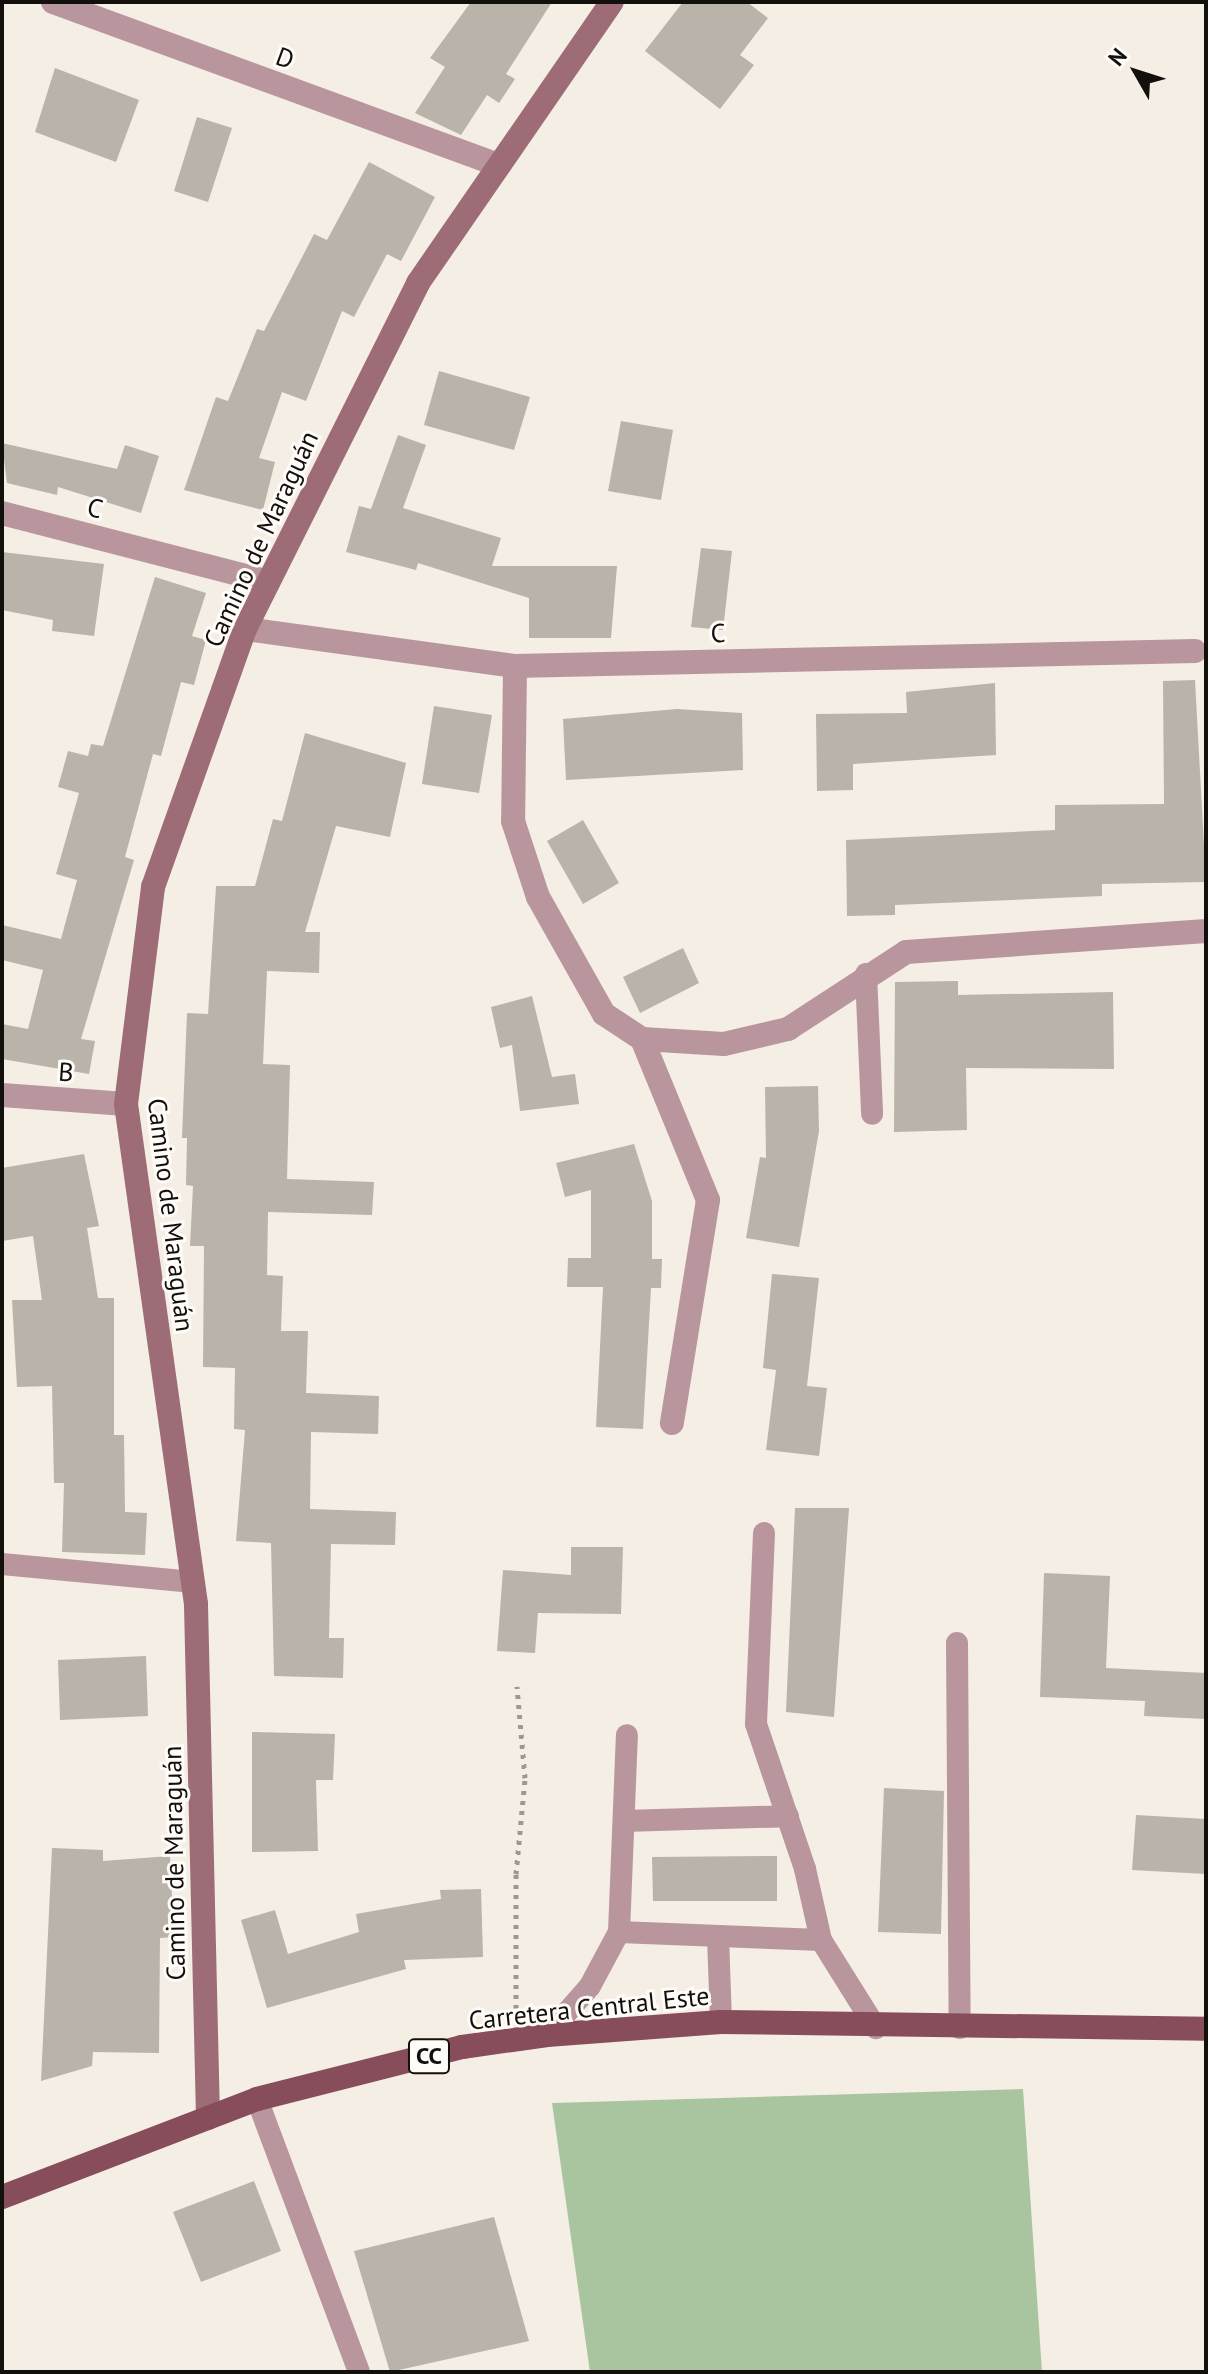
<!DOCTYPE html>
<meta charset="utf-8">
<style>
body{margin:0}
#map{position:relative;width:1208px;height:2374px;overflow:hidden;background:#f4eee5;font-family:"PT Sans",sans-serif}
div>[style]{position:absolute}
.green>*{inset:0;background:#a8c5a0}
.building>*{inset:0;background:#b9b3aa}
.path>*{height:5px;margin-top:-2.5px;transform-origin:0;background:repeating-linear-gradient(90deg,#9d9892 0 4px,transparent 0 10px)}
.lane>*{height:22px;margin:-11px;padding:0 11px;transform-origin:11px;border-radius:11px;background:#b9969d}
.street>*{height:24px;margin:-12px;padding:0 12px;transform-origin:12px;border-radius:12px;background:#b9969d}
.secondary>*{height:24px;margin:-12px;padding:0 12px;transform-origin:12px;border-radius:12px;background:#9d6c76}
.primary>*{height:24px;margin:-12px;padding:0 12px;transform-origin:12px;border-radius:12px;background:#874d5b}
span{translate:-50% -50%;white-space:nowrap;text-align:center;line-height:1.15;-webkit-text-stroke:6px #fefbf8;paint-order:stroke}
.shield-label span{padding:2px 6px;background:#fefbf8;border:2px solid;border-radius:6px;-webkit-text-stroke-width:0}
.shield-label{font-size:24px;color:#12100d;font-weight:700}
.street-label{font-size:26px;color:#12100d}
.frame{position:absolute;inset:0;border:4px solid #12100d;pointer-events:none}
.north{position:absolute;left:1096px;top:32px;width:80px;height:80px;-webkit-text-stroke:6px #fefbf8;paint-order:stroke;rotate:309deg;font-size:22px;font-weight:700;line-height:32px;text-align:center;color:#12100d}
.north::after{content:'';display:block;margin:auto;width:28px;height:36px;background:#12100d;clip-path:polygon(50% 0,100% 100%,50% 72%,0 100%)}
</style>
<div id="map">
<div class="green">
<i style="clip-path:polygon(1023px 2089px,1042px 2372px,590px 2372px,552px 2103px)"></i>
</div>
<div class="building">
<i style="clip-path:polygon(471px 2px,552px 2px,506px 74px,515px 79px,499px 103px,487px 95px,461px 135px,415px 113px,445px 67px,430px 58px)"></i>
<i style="clip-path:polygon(683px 2px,747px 2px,768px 18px,740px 55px,754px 65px,720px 109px,645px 51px)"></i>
<i style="clip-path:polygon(55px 68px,139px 100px,116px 162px,35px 132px)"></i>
<i style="clip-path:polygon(197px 117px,232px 128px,208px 202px,174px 191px)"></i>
<i style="clip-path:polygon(369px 162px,435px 197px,401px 261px,387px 254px,354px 317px,342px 311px,306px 401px,282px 392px,259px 458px,275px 462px,263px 510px,184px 490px,216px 397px,228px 401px,257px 329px,264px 331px,314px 234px,327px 240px)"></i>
<i style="clip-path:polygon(439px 371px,530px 397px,514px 450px,424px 425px)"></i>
<i style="clip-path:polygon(621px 421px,673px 430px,661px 500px,608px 491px)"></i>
<i style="clip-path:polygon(398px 435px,426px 445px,403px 508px,501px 538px,492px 566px,617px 566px,611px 638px,529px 638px,529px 598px,418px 563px,416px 570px,346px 552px,359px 506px,371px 509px)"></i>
<i style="clip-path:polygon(2px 443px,117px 469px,125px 445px,159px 456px,141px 513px,58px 487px,57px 495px,7px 483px)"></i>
<i style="clip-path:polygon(701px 548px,732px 551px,723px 630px,691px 627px)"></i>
<i style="clip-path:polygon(2px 552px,104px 564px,94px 636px,52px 631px,53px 620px,2px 610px)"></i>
<i style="clip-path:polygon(155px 577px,206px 593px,192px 636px,206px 640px,194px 685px,181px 682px,161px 756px,153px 754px,125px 857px,134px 860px,81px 1039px,95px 1041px,89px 1074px,2px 1059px,2px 1024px,28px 1029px,43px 970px,2px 960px,2px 925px,61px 939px,77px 880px,56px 874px,79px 793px,58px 787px,68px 751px,88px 756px,91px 744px,103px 746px)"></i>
<i style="clip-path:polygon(1195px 680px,1206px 882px,1102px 884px,1102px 896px,895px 905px,895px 915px,847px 916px,846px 840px,1055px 830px,1055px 805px,1164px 804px,1163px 681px)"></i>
<i style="clip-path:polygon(995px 683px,996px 755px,853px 764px,853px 790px,817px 791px,816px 714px,907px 713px,906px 692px)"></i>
<i style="clip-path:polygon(434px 706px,492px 715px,479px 793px,422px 784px)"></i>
<i style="clip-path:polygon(677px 709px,742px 713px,743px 770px,566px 780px,563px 719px)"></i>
<i style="clip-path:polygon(305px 733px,406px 763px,390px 837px,336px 826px,305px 932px,320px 932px,319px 973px,267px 971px,263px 1064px,290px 1065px,287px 1179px,374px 1182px,372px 1215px,268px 1212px,267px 1275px,283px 1276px,281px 1331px,308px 1331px,306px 1393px,379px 1396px,378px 1434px,311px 1432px,310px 1509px,396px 1512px,395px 1545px,331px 1544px,329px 1638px,344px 1638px,343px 1678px,274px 1676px,271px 1543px,236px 1541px,245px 1430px,234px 1429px,235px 1368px,203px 1367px,204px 1246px,190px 1246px,193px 1186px,186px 1185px,187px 1138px,182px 1138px,187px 1013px,208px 1014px,216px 886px,255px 886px,273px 819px,282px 821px)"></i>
<i style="clip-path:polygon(583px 820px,619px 883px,583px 904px,547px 841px)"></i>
<i style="clip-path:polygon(683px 948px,699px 983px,640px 1013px,623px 977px)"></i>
<i style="clip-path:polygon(958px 981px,958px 995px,1113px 992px,1114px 1069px,966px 1068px,967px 1130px,894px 1132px,895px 982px)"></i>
<i style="clip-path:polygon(532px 996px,552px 1077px,575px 1074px,579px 1104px,520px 1111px,512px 1045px,500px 1048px,491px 1007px)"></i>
<i style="clip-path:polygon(818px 1086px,819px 1131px,799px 1247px,746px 1238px,760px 1157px,766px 1158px,765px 1087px)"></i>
<i style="clip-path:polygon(634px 1144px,652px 1201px,652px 1259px,662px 1259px,661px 1288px,651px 1288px,643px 1429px,596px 1427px,603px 1287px,567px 1287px,568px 1258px,591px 1258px,591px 1190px,565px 1197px,556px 1163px)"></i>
<i style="clip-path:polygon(84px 1154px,99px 1226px,87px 1228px,98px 1298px,114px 1298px,114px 1435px,124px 1435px,125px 1512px,147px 1513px,145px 1555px,62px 1552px,64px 1483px,54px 1483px,52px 1386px,17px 1387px,12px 1300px,42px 1300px,33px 1236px,2px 1241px,2px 1168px)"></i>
<i style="clip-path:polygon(772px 1274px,819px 1278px,807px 1386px,827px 1388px,819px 1456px,766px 1450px,776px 1370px,763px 1368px)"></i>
<i style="clip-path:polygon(795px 1508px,849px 1508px,834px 1717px,786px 1712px)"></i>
<i style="clip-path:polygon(571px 1547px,623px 1547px,621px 1614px,538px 1613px,535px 1653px,497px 1651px,503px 1570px,571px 1575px)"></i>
<i style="clip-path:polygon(1044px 1573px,1110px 1576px,1106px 1668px,1206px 1673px,1206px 1719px,1144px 1716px,1145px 1701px,1040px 1697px)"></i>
<i style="clip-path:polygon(146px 1656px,148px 1716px,60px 1720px,58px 1660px)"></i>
<i style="clip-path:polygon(252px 1732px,335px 1734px,333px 1780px,316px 1780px,318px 1851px,252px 1852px)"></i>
<i style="clip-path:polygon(884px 1788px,944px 1791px,941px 1934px,878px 1932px)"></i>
<i style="clip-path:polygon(1136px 1815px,1206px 1819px,1206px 1874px,1132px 1870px)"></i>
<i style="clip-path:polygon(52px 1848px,103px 1850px,103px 1861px,170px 1856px,174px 1937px,160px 1938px,159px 2053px,93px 2052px,92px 2066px,41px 2081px)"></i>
<i style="clip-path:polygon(777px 1856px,777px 1901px,653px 1901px,652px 1857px)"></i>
<i style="clip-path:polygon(481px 1889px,483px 1957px,404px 1960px,406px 1969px,267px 2008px,241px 1920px,275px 1910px,288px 1954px,359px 1932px,356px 1914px,441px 1899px,440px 1890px)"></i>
<i style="clip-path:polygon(254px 2181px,281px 2251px,201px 2282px,173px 2212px)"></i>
<i style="clip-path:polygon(494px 2217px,529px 2341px,390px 2372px,354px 2251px)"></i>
</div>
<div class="path">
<i style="left:516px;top:2008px;width:134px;rotate:-90deg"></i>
<i style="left:516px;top:1874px;width:96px;rotate:-84.6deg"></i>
<i style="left:525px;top:1778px;width:92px;rotate:-95deg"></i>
</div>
<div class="lane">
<i style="left:866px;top:974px;width:140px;rotate:87.5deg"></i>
<i style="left:764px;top:1533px;width:191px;rotate:92.4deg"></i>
<i style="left:756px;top:1724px;width:153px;rotate:71.3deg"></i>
<i style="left:805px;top:1869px;width:73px;rotate:77.3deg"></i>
<i style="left:821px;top:1940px;width:104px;rotate:58deg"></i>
<i style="left:2px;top:1564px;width:192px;rotate:5.4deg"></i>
<i style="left:957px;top:1643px;width:385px;rotate:89.6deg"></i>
<i style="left:624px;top:1821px;width:164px;rotate:-1.7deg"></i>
<i style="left:619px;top:1932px;width:202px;rotate:2.3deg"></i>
<i style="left:718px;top:1936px;width:86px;rotate:88deg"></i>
<i style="left:547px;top:2035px;width:65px;rotate:-48.7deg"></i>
<i style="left:590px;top:1986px;width:61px;rotate:-61.8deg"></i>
<i style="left:619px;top:1932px;width:197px;rotate:-87.7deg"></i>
<i style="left:257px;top:2099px;width:291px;rotate:69.5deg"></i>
</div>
<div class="street">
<i style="left:53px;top:2px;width:475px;rotate:20.1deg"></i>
<i style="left:2px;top:513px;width:275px;rotate:14.5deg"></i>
<i style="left:245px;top:629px;width:273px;rotate:7.8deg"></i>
<i style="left:515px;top:666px;width:680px;rotate:-1.26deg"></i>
<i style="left:515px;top:666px;width:155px;rotate:90.7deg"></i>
<i style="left:513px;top:821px;width:80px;rotate:71.8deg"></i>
<i style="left:538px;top:897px;width:134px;rotate:60.6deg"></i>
<i style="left:604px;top:1014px;width:45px;rotate:33.3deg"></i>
<i style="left:642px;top:1039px;width:82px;rotate:3.5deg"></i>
<i style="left:724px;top:1044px;width:66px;rotate:-13.2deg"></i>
<i style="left:788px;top:1029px;width:141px;rotate:-33.1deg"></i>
<i style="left:906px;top:952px;width:301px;rotate:-4deg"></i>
<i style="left:642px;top:1039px;width:174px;rotate:67.7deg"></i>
<i style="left:708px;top:1200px;width:226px;rotate:99.2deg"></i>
<i style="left:2px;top:1095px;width:124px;rotate:4.2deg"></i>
</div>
<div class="secondary">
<i style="left:208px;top:2118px;width:514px;rotate:-91.34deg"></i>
<i style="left:196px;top:1604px;width:505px;rotate:-97.97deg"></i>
<i style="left:126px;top:1104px;width:219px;rotate:-82.9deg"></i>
<i style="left:153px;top:887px;width:274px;rotate:-70.4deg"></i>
<i style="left:245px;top:629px;width:387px;rotate:-63.4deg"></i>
<i style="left:418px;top:283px;width:341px;rotate:-55.4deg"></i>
</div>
<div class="primary">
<i style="left:2px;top:2197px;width:273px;rotate:-21deg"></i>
<i style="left:257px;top:2099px;width:211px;rotate:-14.2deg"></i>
<i style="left:462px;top:2047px;width:86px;rotate:-8deg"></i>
<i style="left:547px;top:2035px;width:174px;rotate:-4.3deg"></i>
<i style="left:721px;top:2022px;width:485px;rotate:0.8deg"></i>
</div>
<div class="shield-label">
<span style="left:429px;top:2056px">CC</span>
</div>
<div class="street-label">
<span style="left:285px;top:58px;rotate:20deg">D</span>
<span style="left:95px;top:508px;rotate:15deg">C</span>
<span style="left:261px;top:539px;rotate:-65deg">Camino de Maraguán</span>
<span style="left:718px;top:633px;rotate:-1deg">C</span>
<span style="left:66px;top:1072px;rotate:4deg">B</span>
<span style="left:171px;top:1215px;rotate:83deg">Camino de Maraguán</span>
<span style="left:174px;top:1863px;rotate:-91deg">Camino de Maraguán</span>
<span style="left:589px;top:2008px;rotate:-6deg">Carretera Central Este</span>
</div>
<div class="frame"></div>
<div class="north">N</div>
</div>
